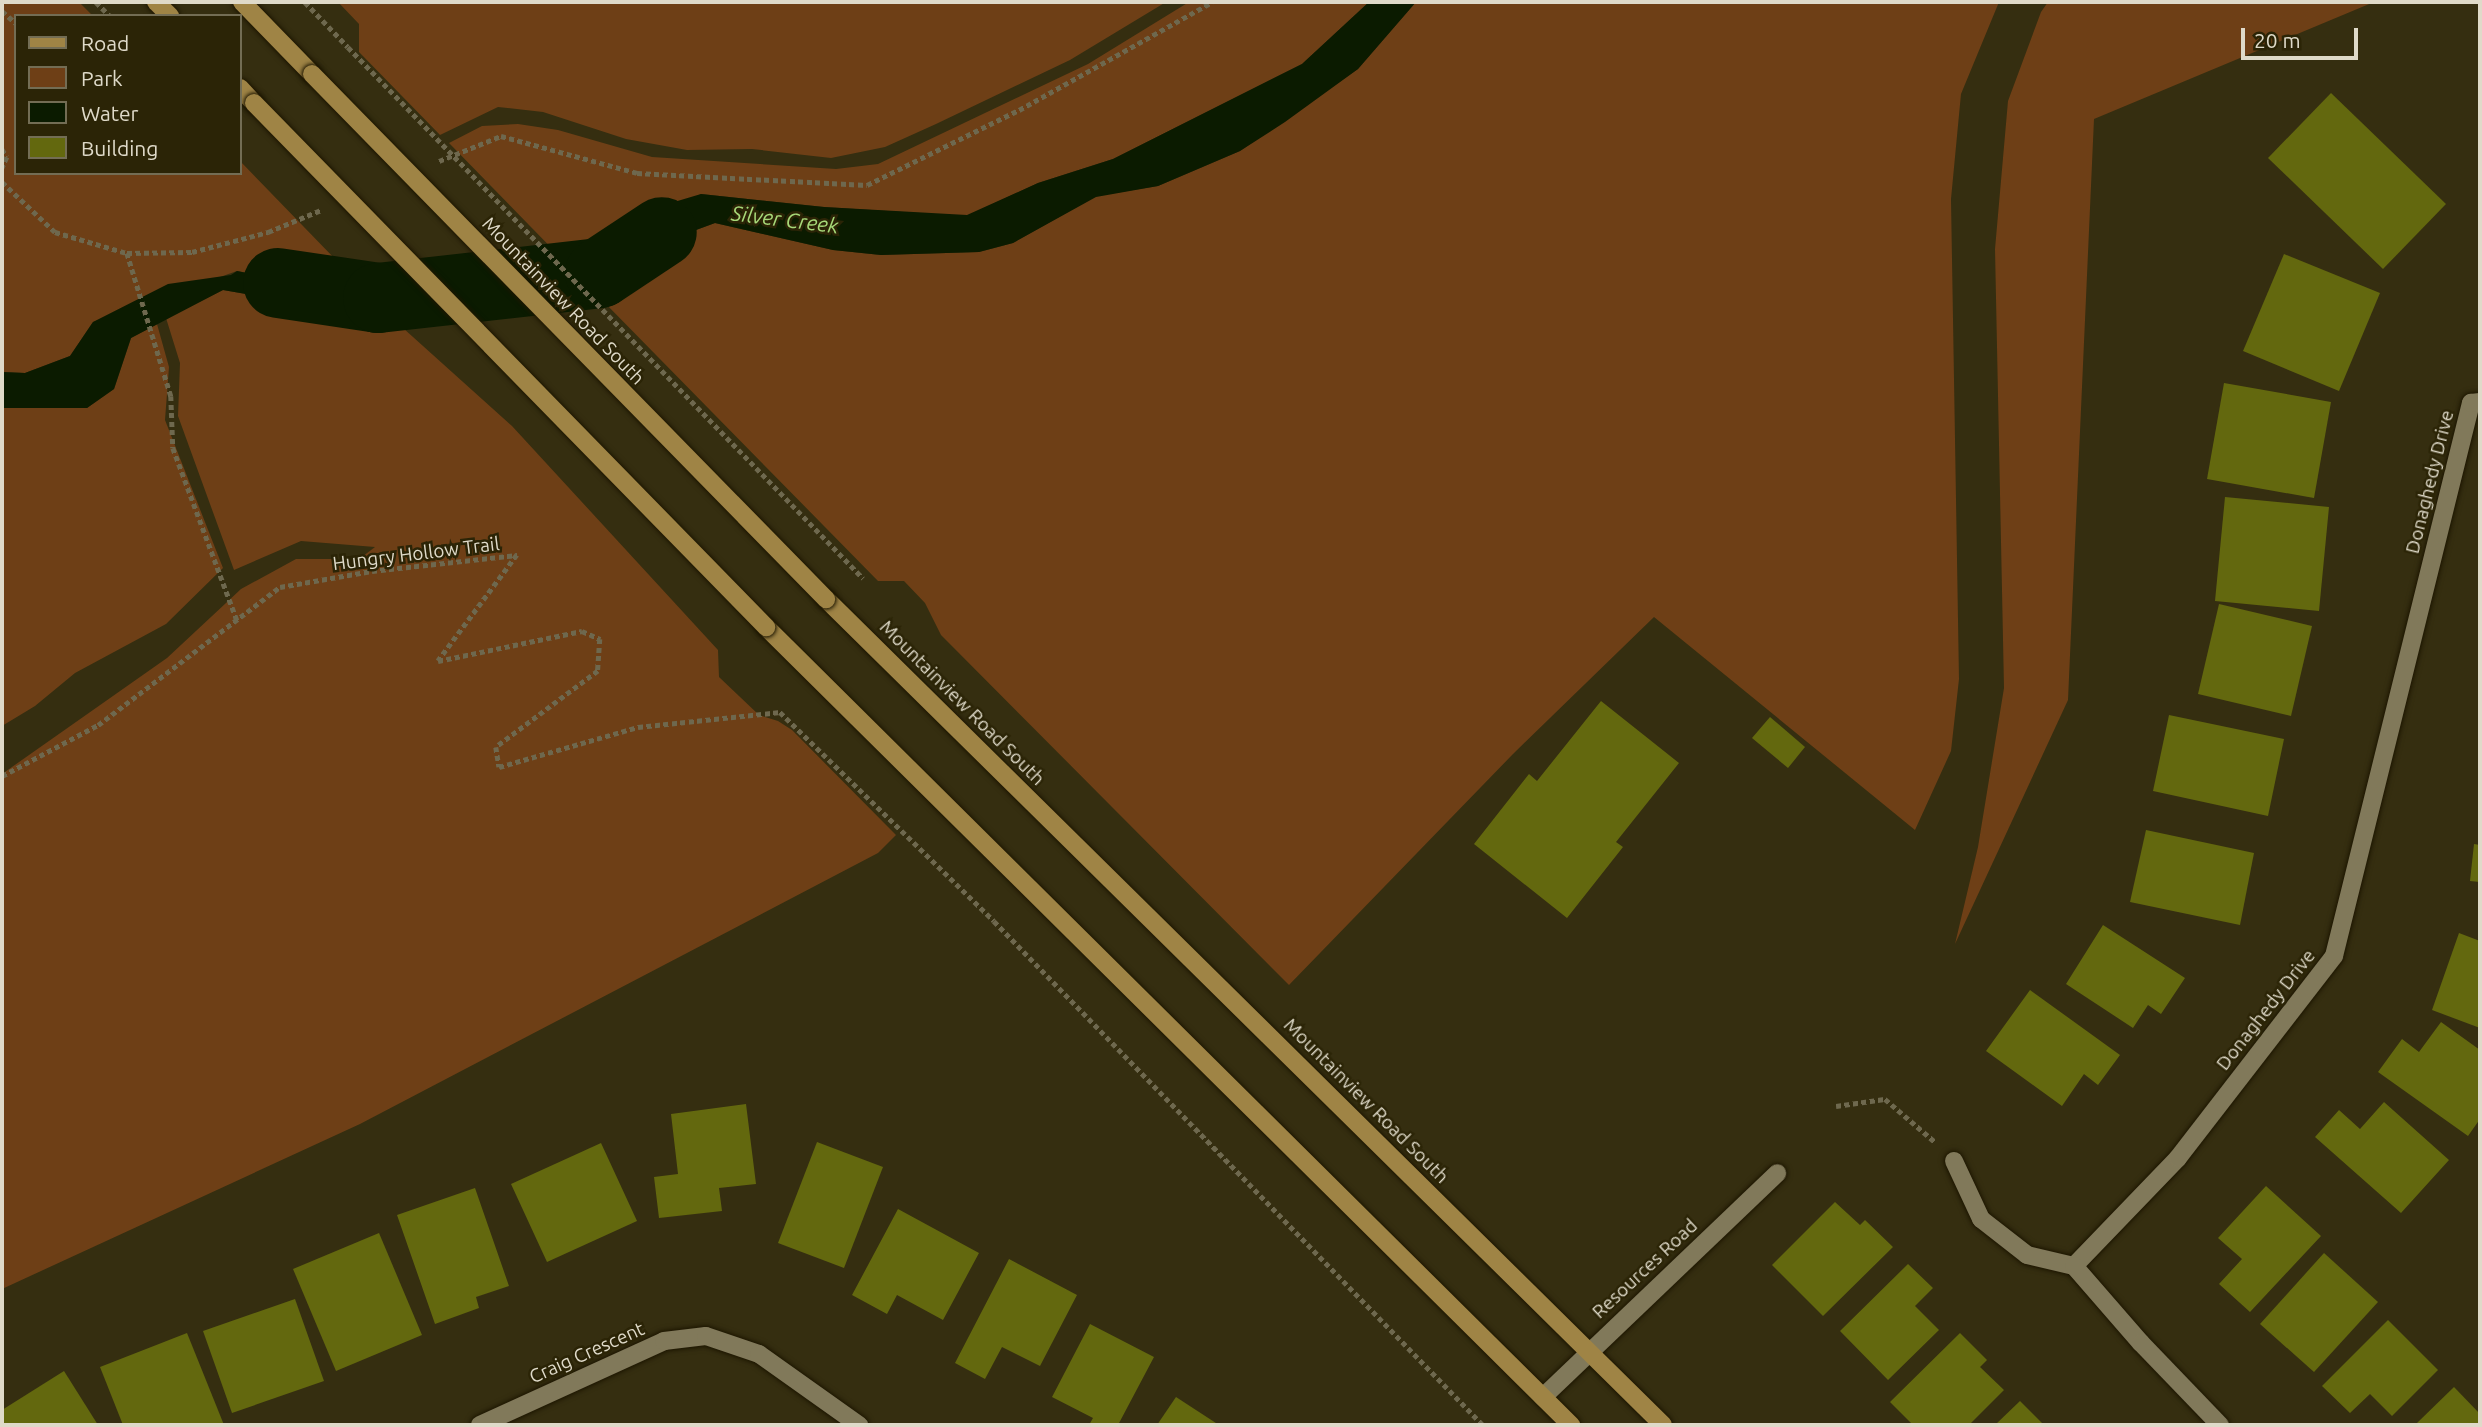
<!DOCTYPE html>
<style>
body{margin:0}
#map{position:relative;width:2482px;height:1427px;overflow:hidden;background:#352e10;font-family:Ubuntu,sans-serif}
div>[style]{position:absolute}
.green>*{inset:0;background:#6e3f16}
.water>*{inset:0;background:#0b1b00}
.pier>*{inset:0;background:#352e10}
.river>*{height:70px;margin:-35px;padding:0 35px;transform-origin:35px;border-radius:35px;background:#0b1b00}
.building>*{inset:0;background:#63680e}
.path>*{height:4.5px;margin-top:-2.25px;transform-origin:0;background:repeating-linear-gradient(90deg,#6e684e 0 5px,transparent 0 8.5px)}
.roads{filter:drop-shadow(0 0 2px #1d1600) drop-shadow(0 0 2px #1d1600)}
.minor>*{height:18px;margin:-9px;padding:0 9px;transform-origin:9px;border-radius:9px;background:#81795a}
.secondary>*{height:18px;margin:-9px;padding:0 9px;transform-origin:9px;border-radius:9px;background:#9f8445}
.path-bridge>*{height:4.5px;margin-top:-2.25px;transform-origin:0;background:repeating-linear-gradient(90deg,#6e684e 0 5px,transparent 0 8.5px)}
.bridges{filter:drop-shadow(0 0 2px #1d1600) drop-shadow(0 0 2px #1d1600)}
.secondary-bridge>*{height:18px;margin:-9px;padding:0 9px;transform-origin:9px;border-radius:9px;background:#9f8445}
span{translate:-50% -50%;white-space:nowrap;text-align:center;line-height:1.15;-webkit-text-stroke:5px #2b2406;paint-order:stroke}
.street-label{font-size:19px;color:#dfdac9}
.water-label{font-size:21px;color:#a7d979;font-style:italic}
.frame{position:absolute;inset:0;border:4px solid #dfdac9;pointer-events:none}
.legend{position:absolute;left:14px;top:14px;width:228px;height:161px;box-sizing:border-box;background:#2b2406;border:2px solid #736d54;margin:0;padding:9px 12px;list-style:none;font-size:21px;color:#dfdac9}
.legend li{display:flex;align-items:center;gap:14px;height:35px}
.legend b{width:35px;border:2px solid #736d54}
.scale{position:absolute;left:2241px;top:28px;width:117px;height:32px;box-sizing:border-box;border:4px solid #dfdac9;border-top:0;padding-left:9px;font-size:21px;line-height:24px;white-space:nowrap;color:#dfdac9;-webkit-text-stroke:5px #2b2406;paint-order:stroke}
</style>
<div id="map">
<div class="green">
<i style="clip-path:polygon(2px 2px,79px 2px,93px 16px,16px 16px,16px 173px,240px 173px,240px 161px,369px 294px,322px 288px,237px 271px,93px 322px,70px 356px,25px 373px,2px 372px)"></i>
<i style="clip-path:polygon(338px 2px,1166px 2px,1070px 60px,936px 124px,885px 147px,831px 158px,752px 149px,687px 150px,626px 139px,543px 112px,498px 107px,440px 135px,359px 52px,359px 24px)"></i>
<i style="clip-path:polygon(1189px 2px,1369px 2px,1302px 64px,1113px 159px,1038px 183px,967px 216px,824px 207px,701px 194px,570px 267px,449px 143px,482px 126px,518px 124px,558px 130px,652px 157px,836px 169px,878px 164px,1088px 64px)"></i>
<i style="clip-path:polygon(1416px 2px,1999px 2px,1961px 94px,1951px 199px,1959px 679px,1951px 751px,1915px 830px,1654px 617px,1513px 754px,1289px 985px,941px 635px,925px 603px,904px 581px,878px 581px,602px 300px,665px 250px,696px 230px,715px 223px,833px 250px,881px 255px,979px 252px,1013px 243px,1096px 196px,1158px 186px,1240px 151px,1358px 69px)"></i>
<i style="clip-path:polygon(2048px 2px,2374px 2px,2094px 119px,2068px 700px,1955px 944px,1978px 847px,2004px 688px,1995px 249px,2008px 101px,2041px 12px)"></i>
<i style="clip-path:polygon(223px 290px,258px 296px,295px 310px,403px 328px,512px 426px,718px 650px,719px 677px,759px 715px,778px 721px,792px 730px,896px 835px,878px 853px,360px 1124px,2px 1289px,2px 774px,167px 658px,241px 589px,296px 559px,332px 559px,354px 563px,375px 547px,301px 541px,234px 570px,178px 416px,180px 363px,166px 318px)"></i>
<i style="clip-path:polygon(157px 324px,169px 367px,165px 420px,223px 568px,166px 624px,75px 673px,35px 706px,2px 726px,2px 408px,87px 408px,114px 389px,131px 338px)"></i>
</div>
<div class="water">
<i style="clip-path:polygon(1369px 2px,1416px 2px,1358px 69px,1285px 122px,1240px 151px,1158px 186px,1096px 197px,1013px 243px,979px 252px,881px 255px,833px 250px,715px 223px,696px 230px,665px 250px,602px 300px,570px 267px,605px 246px,654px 208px,701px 194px,824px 207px,967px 215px,1038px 183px,1113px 159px,1302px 64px)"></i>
<i style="clip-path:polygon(237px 271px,322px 288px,369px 294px,403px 328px,295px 310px,258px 296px,223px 290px,131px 338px,114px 389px,87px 408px,2px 408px,2px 372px,25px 373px,70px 356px,93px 322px,168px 284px,231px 275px)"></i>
</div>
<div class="pier">
<i style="clip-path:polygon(365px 290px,371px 291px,405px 325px,405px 330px)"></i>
</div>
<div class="river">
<i style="left:278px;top:283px;width:101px;rotate:8.5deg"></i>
<i style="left:378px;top:298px;width:223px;rotate:-6.4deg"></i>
<i style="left:600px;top:273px;width:74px;rotate:-33.5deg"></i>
</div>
<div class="building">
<i style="clip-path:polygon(2331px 93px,2446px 204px,2383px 269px,2268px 158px)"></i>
<i style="clip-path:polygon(2284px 254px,2380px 293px,2339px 391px,2243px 351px)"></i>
<i style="clip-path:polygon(2224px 383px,2331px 402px,2314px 498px,2207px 479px)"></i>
<i style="clip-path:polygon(2225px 497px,2329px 507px,2319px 611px,2215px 601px)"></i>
<i style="clip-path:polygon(2219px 604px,2312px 626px,2291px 716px,2198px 694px)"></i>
<i style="clip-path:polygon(1601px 701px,1679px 763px,1616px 842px,1623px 847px,1567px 918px,1474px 844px,1529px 774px,1537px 781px)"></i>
<i style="clip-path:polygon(2169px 715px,2284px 739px,2268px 816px,2153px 791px)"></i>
<i style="clip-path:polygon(1770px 717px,1805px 747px,1788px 768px,1752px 738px)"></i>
<i style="clip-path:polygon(2146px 830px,2254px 853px,2240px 925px,2130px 902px)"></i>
<i style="clip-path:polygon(2474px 844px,2480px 845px,2480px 882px,2470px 881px)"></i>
<i style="clip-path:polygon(2103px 925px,2185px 978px,2161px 1014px,2148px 1005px,2133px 1028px,2066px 984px)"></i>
<i style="clip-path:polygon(2459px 933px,2480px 941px,2480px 1028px,2432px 1010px)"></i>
<i style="clip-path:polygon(2030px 990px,2120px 1055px,2098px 1085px,2084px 1074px,2062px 1106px,1986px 1051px)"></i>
<i style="clip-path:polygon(2441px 1022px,2480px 1050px,2480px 1119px,2468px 1136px,2378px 1072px,2402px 1039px,2419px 1052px)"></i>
<i style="clip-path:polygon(2384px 1102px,2449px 1160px,2401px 1213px,2315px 1137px,2339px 1110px,2360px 1129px)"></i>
<i style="clip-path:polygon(746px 1104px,756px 1184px,719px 1188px,722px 1211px,659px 1218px,654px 1177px,678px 1174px,671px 1114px)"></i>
<i style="clip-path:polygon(817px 1142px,883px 1167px,844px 1268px,778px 1243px)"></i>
<i style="clip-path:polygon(601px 1143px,637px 1221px,547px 1262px,511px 1184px)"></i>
<i style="clip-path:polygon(2266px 1186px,2321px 1236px,2250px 1312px,2219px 1284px,2242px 1259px,2218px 1238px)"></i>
<i style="clip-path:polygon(475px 1188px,509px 1286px,476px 1297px,479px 1308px,435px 1324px,397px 1215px)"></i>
<i style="clip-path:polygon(1835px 1202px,1860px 1225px,1865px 1220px,1893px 1247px,1823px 1316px,1772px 1265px)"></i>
<i style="clip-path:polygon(898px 1209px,979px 1253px,943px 1320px,897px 1295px,887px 1314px,852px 1295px)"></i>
<i style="clip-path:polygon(379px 1233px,422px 1335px,336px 1371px,293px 1269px)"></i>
<i style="clip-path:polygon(2324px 1253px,2378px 1302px,2314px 1372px,2260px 1324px)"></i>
<i style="clip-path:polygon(1009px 1259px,1077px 1295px,1040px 1366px,1002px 1347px,985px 1379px,955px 1363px)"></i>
<i style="clip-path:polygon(1908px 1264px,1933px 1288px,1915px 1306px,1939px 1330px,1888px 1380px,1840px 1331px)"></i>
<i style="clip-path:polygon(295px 1299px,324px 1381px,232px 1413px,203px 1331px)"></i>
<i style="clip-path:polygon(2388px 1320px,2438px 1370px,2392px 1416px,2370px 1394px,2350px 1413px,2322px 1386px)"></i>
<i style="clip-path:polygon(1090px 1324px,1154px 1357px,1118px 1425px,1089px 1425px,1093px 1418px,1052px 1397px)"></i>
<i style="clip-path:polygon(187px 1333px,224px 1425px,123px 1425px,100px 1367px)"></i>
<i style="clip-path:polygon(1960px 1333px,1987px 1360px,1980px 1367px,2004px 1390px,1969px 1425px,1913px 1425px,1890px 1402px)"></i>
<i style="clip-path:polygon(64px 1371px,98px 1425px,2px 1425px,2px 1410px)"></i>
<i style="clip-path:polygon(2454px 1387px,2480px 1414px,2480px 1425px,2419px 1425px,2417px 1423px)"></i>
<i style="clip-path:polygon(1176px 1397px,1219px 1425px,1157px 1425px)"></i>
<i style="clip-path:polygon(2020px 1401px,2044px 1425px,1995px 1425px)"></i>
</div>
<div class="path">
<i style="left:96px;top:2px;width:20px;rotate:45deg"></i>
<i style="left:305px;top:2px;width:62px;rotate:46.3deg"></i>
<i style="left:2px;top:11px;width:18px;rotate:41deg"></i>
<i style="left:2px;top:149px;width:9px;rotate:58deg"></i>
<i style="left:7px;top:157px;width:12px;rotate:114deg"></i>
<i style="left:439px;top:161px;width:67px;rotate:-22deg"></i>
<i style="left:501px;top:136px;width:141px;rotate:15.2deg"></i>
<i style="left:637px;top:173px;width:230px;rotate:3deg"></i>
<i style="left:867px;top:185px;width:169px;rotate:-26.3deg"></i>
<i style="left:1019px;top:110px;width:221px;rotate:-29.2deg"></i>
<i style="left:2px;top:182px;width:73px;rotate:43.3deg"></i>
<i style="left:55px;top:232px;width:75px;rotate:16.3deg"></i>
<i style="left:127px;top:253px;width:65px;rotate:-0.9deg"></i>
<i style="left:192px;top:252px;width:79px;rotate:-14.7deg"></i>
<i style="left:268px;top:232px;width:57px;rotate:-22.5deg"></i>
<i style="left:127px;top:253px;width:150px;rotate:72.9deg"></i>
<i style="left:171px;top:396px;width:52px;rotate:87.8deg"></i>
<i style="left:173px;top:448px;width:184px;rotate:69.6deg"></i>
<i style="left:2px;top:776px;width:109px;rotate:-28deg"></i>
<i style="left:98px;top:725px;width:228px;rotate:-37.2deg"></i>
<i style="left:280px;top:587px;width:93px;rotate:-9.9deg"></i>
<i style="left:372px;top:571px;width:146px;rotate:-6.3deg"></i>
<i style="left:517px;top:555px;width:132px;rotate:126.7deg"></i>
<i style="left:438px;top:661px;width:147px;rotate:-11.8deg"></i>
<i style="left:582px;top:631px;width:20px;rotate:24deg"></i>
<i style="left:600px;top:639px;width:32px;rotate:94deg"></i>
<i style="left:598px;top:671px;width:127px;rotate:143.3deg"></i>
<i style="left:496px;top:747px;width:20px;rotate:81deg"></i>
<i style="left:499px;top:767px;width:145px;rotate:-16.1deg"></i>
<i style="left:638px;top:727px;width:143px;rotate:-6deg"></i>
<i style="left:780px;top:712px;width:299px;rotate:44.3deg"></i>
<i style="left:994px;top:921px;width:702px;rotate:45.87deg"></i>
<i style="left:1836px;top:1106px;width:49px;rotate:-8.1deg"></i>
<i style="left:1885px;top:1099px;width:65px;rotate:40.6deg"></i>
</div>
<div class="roads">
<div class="minor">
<i style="left:1954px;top:1161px;width:64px;rotate:65deg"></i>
<i style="left:1981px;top:1219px;width:58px;rotate:38deg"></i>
<i style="left:2027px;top:1255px;width:48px;rotate:13.2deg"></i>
<i style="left:2074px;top:1266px;width:150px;rotate:-46.1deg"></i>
<i style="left:2178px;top:1158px;width:255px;rotate:-52.3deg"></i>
<i style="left:2334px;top:956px;width:570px;rotate:-76.09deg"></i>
<i style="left:2471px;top:403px;width:9px;rotate:-6deg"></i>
<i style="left:2074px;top:1266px;width:102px;rotate:49deg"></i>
<i style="left:2141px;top:1343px;width:114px;rotate:46.1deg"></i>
<i style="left:1543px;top:1397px;width:324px;rotate:-43.7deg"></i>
<i style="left:480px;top:1425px;width:202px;rotate:-24.5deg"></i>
<i style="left:664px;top:1341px;width:42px;rotate:-6.8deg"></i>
<i style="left:706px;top:1336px;width:56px;rotate:18.8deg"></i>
<i style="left:759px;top:1354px;width:123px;rotate:35.4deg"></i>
</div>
<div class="secondary">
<i style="left:156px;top:2px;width:20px;rotate:45deg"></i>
<i style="left:242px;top:2px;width:100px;rotate:45.8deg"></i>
<i style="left:240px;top:88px;width:21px;rotate:47deg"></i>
<i style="left:826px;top:599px;width:1176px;rotate:44.62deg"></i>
<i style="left:766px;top:627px;width:1134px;rotate:44.75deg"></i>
</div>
</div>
<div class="path-bridge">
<i style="left:348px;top:47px;width:740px;rotate:45.88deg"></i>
</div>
<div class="bridges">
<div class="secondary-bridge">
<i style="left:312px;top:74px;width:735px;rotate:45.61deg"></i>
<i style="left:254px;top:103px;width:733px;rotate:45.66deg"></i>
</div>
</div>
<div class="street-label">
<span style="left:563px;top:301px;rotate:46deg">Mountainview Road South</span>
<span style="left:2430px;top:482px;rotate:-76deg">Donaghedy Drive</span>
<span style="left:416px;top:554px;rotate:-7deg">Hungry Hollow Trail</span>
<span style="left:962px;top:703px;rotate:45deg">Mountainview Road South</span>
<span style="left:2266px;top:1010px;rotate:-52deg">Donaghedy Drive</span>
<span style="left:1366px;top:1101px;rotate:45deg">Mountainview Road South</span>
<span style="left:1645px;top:1269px;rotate:-43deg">Resources Road</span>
<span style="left:587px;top:1353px;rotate:-24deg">Craig Crescent</span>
</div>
<div class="water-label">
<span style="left:785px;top:219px;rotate:7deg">Silver Creek</span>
</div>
<div class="frame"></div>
<ul class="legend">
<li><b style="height:9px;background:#9f8445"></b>Road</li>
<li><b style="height:19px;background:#6e3f16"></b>Park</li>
<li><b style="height:19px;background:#0b1b00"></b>Water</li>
<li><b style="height:19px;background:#63680e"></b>Building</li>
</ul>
<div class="scale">20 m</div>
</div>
